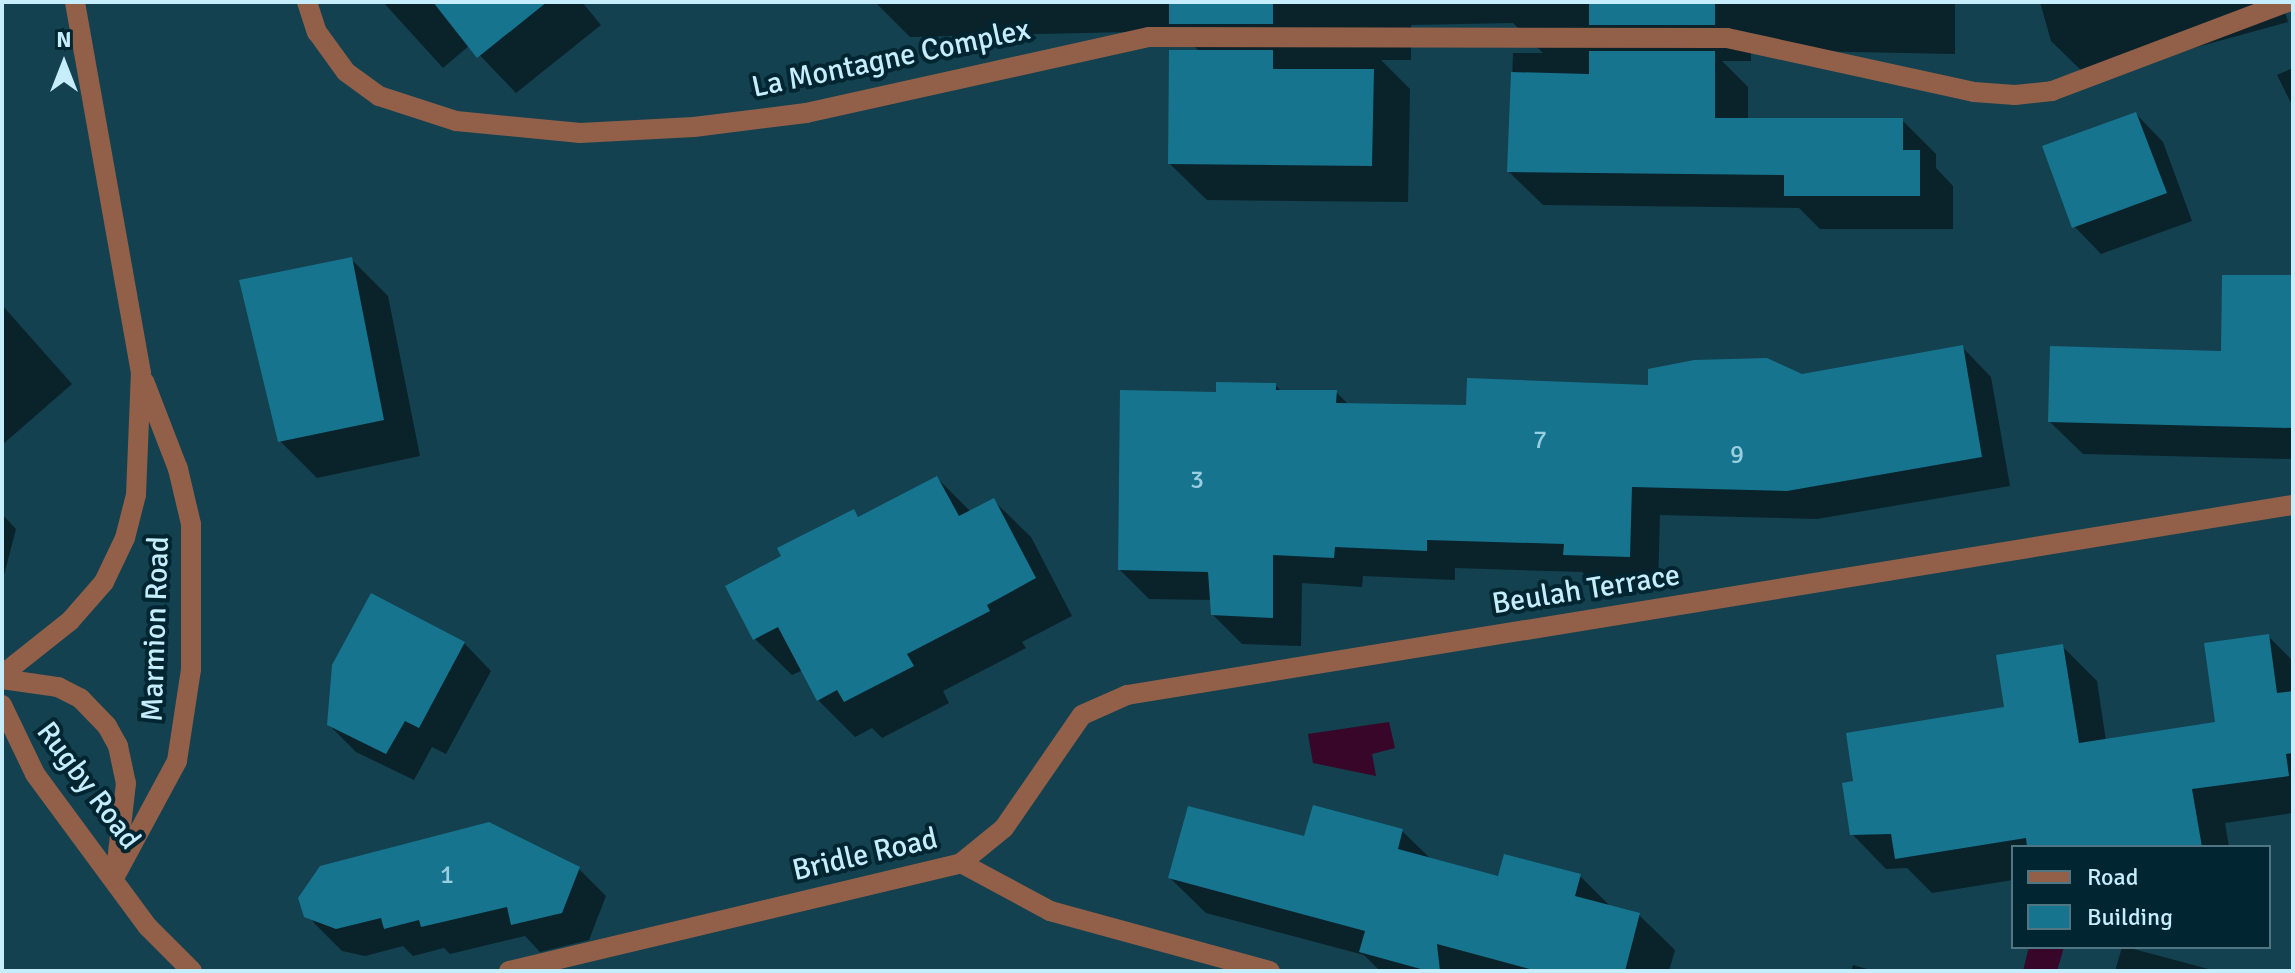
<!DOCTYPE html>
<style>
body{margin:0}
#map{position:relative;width:2295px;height:973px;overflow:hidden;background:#13414f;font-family:Signika,sans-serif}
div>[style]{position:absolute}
.water>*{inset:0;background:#370628}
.shadow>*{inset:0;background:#0007}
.building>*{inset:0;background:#16748f}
.minor>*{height:20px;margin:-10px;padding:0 10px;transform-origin:10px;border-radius:10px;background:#925f49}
span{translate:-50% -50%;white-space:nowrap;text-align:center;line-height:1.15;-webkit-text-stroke:8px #012632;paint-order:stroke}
.number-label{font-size:26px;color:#9acfe1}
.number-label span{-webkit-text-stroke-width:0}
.street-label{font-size:30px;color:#c6edfc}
.frame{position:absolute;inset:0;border:4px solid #c6edfc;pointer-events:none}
.legend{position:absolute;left:2011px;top:845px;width:260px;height:104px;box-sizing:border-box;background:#012632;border:2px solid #507683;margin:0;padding:10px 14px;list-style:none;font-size:24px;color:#c6edfc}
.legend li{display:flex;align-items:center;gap:16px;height:40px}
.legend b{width:40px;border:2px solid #507683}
.north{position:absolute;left:24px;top:24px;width:80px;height:80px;-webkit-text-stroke:6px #012632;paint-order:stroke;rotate:0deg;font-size:22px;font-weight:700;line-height:32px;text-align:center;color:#c6edfc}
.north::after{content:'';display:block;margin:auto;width:28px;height:36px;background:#c6edfc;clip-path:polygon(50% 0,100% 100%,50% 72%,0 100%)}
</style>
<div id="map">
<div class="water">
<i style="clip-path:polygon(1389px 722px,1395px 748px,1372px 754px,1376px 776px,1313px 763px,1308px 734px)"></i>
<i style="clip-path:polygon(2029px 947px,2064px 947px,2057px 971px,2023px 971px)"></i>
</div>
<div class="shadow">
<i style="clip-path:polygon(383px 2px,582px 2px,601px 25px,516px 93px,470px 45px,443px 68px)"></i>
<i style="clip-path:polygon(875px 2px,1955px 2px,1955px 54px,1751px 50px,1751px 61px,1722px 61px,1748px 87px,1748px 120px,1902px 120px,1936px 154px,1936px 168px,1953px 186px,1953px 229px,1820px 229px,1799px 208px,1543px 205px,1509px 172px,1513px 53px,1543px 53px,1513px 23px,1411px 25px,1411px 60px,1381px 60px,1410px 89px,1408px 202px,1207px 200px,1170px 164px,1200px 52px,1192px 44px,1129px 32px,910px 37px)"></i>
<i style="clip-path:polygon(2040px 2px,2282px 2px,2288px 22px,2088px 77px,2051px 41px)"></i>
<i style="clip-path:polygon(2293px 68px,2293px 107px,2277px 75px)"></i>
<i style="clip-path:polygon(2136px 114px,2163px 142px,2192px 221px,2101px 254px,2074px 226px)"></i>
<i style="clip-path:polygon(351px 259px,388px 296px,420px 456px,317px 478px,280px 441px)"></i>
<i style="clip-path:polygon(2293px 299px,2293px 459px,2083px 454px,2050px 422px,2223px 353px)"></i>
<i style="clip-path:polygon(2px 305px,72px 384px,2px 445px)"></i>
<i style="clip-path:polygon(1962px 347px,1991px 377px,2010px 486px,1817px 519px,1660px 515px,1658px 586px,1594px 584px,1582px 572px,1455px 568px,1455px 580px,1363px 576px,1362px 587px,1302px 583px,1301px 646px,1242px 644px,1213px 615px,1212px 600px,1149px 599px,1120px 570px,1218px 394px,1275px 385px,1282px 392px,1336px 392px,1349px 405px,1468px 407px,1801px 376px)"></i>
<i style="clip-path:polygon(937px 478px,971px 512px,994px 501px,1031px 537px,1072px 616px,1022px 642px,1026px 648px,943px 691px,949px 703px,882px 738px,872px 728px,855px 737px,818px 700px,803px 670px,792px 675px,755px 639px,783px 557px,853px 512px,860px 518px)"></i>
<i style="clip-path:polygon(2px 514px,16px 529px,2px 583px)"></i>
<i style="clip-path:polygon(2268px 636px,2293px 661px,2293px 813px,2225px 823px,2229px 847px,2013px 847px,2013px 880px,1932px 893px,1907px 868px,1886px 869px,1852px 834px,1855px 782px,2006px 709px,2062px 646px,2097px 681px,2106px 741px,2218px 724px)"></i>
<i style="clip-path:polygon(464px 643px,491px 671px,446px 754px,432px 747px,414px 780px,356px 752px,329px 725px)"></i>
<i style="clip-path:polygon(1402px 831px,1432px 860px,1499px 879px,1580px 876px,1612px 908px,1639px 915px,1675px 950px,1669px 971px,1380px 971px,1364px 955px,1206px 913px,1170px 878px,1306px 838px)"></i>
<i style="clip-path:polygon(579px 869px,606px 896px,589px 940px,540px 952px,525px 936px,450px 954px,444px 948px,413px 956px,403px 946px,365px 956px,342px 951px,314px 923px,301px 898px)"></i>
<i style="clip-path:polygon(2122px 947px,2126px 947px,2216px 971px,2115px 971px)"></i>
<i style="clip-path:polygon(1853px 965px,1874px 971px,1851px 971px)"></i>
</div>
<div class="building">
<i style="clip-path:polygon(433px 2px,547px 2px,477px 58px)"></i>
<i style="clip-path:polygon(1169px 2px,1273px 2px,1273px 24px,1169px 24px)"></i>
<i style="clip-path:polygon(1589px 2px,1715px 2px,1715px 25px,1589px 25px)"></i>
<i style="clip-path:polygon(1169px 50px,1273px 50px,1273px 69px,1374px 69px,1372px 166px,1168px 164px)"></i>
<i style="clip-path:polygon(1589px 51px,1715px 51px,1715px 118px,1903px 118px,1903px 150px,1920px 150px,1920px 196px,1784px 196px,1784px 175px,1507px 172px,1511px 72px,1589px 74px)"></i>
<i style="clip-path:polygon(2136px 112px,2167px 193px,2072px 228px,2042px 146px)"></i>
<i style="clip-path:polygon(352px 257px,384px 420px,278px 442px,239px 280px)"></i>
<i style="clip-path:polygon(2222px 275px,2293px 275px,2293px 428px,2048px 422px,2050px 346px,2221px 351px)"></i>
<i style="clip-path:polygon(1963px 345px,1982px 457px,1787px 491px,1632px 487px,1630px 557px,1563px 555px,1564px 544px,1427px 540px,1427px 551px,1335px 547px,1334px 558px,1273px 555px,1273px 618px,1211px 615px,1208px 572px,1118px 570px,1120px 390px,1216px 392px,1216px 382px,1276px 383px,1276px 390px,1337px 390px,1336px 403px,1466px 405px,1467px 378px,1648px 385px,1648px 369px,1694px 360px,1767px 358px,1802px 374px)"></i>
<i style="clip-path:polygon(937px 476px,959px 516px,994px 498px,1036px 578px,987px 605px,990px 611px,907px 654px,914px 666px,844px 702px,837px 690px,817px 701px,778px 627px,753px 640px,725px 586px,781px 556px,777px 548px,854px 509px,858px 517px)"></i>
<i style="clip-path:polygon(371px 593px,465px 642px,419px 728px,405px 721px,386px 754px,327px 725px,332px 665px)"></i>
<i style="clip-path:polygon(2269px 634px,2277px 693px,2293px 691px,2293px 753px,2286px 754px,2289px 776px,2192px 789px,2202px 847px,2027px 847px,2026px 838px,1895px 859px,1891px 834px,1850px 835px,1842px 783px,1853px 781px,1846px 733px,2004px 707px,1996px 655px,2063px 644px,2079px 743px,2215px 722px,2204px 643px)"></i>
<i style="clip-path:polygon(1313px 805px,1403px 829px,1398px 849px,1498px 876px,1504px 854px,1581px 874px,1575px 896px,1640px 913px,1625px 971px,1537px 971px,1437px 944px,1440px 971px,1428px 971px,1359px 952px,1365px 931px,1168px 878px,1188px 806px,1304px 836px)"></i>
<i style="clip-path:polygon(489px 822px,580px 867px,562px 913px,511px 925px,507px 907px,421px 927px,419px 920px,384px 929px,381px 918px,336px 929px,304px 917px,298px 898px,320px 866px)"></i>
</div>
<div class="minor">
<i style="left:307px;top:2px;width:32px;rotate:72deg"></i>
<i style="left:317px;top:32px;width:49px;rotate:54.1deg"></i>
<i style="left:346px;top:72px;width:41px;rotate:36deg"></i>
<i style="left:379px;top:96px;width:81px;rotate:18deg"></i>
<i style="left:456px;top:121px;width:125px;rotate:5.5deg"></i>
<i style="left:580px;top:133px;width:114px;rotate:-3deg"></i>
<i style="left:694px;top:127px;width:113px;rotate:-7.1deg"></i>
<i style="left:806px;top:113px;width:351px;rotate:-12.5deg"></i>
<i style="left:1149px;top:37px;width:578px;rotate:0.1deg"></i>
<i style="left:1727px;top:38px;width:253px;rotate:12.3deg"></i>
<i style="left:1974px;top:92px;width:41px;rotate:4.2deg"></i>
<i style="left:2015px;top:95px;width:37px;rotate:-6deg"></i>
<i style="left:2052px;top:91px;width:251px;rotate:-20.7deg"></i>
<i style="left:2px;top:675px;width:87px;rotate:-38.5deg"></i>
<i style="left:70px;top:621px;width:52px;rotate:-48.9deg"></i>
<i style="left:104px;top:582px;width:49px;rotate:-64.5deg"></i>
<i style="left:125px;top:538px;width:44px;rotate:-75.7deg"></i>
<i style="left:136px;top:495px;width:122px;rotate:-87.7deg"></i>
<i style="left:141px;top:373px;width:377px;rotate:-100.1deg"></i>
<i style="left:2px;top:679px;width:57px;rotate:8.1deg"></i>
<i style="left:58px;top:687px;width:25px;rotate:27deg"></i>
<i style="left:80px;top:698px;width:39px;rotate:46deg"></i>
<i style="left:107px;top:726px;width:23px;rotate:61deg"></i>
<i style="left:118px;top:746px;width:38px;rotate:78deg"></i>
<i style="left:126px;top:783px;width:80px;rotate:96.5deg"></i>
<i style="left:2px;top:705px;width:76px;rotate:64.4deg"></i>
<i style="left:35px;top:774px;width:190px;rotate:53.6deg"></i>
<i style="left:148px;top:927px;width:62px;rotate:45deg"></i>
<i style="left:961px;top:863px;width:55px;rotate:-39.1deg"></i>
<i style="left:1004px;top:828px;width:137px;rotate:-55.4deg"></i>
<i style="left:1082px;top:715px;width:49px;rotate:-24deg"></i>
<i style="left:1127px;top:695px;width:1181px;rotate:-9.26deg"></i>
<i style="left:114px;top:878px;width:133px;rotate:-61.7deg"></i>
<i style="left:177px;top:761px;width:93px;rotate:-81.3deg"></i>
<i style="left:191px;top:669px;width:145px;rotate:-90deg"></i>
<i style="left:191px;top:524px;width:57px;rotate:-103.3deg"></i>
<i style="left:178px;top:469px;width:94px;rotate:-111.1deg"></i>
<i style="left:509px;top:971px;width:465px;rotate:-13.4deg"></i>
<i style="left:961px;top:863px;width:101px;rotate:28.3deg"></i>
<i style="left:1050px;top:911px;width:228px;rotate:15.3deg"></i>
</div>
<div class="number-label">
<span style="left:1540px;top:441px">7</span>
<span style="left:1737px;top:456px">9</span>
<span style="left:1197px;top:481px">3</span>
<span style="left:447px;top:876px">1</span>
</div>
<div class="street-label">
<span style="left:891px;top:59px;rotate:-12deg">La Montagne Complex</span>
<span style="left:1586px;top:590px;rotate:-9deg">Beulah Terrace</span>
<span style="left:156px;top:629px;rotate:-88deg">Marmion Road</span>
<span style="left:88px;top:786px;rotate:53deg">Rugby Road</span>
<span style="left:865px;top:855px;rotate:-13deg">Bridle Road</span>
</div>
<div class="frame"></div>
<ul class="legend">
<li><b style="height:10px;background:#925f49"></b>Road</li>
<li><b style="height:22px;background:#16748f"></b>Building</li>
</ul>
<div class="north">N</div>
</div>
